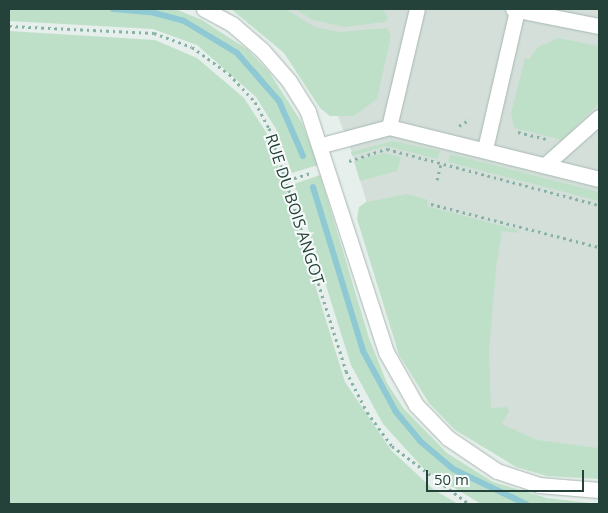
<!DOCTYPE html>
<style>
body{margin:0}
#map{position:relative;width:608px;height:513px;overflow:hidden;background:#e6efeb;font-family:"Open Sans",sans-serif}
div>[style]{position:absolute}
.built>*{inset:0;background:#d4dfda}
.green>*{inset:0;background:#bfe0c8}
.stream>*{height:6px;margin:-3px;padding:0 3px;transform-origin:3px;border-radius:3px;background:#8ec9d4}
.path>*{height:3px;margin-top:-1.5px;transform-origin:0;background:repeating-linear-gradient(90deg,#86b3a5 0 2.5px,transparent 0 6.5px)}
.roads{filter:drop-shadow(0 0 1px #a8b8b2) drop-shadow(0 0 1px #a8b8b2)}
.minor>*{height:15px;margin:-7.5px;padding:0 7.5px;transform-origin:7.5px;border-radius:7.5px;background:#fff}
span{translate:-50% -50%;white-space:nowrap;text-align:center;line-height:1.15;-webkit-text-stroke:4px #f7fbf9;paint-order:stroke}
.street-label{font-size:16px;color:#24423a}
.frame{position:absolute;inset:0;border:10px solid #24423a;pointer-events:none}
.scale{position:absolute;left:426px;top:470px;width:158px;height:22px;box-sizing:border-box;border:2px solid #24423a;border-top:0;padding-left:6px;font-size:15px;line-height:18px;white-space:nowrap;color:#24423a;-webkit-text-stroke:4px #f7fbf9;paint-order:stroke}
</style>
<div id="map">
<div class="built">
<i style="clip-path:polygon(257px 9px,599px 9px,599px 462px,522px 452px,406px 333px,351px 150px,329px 93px)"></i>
</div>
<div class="green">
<i style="clip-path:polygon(9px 9px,175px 9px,202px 20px,248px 50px,269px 72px,302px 123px,318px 165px,292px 173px,276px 129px,256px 97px,197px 45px,153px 29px,9px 21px)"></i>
<i style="clip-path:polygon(231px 9px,286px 9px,315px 27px,339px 32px,387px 28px,391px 36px,377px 99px,354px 116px,330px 116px,320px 108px,284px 53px)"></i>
<i style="clip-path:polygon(295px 9px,383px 9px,388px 18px,385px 22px,344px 27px,313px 20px)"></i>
<i style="clip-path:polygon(9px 31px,155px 40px,197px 58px,244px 98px,266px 132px,275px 155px,345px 382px,391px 450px,433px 489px,458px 504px,9px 504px)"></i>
<i style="clip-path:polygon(558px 38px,599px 46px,599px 103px,562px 140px,514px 128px,511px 113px,525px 58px,529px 59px,538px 47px)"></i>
<i style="clip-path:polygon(393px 141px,440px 151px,438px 159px,386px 146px,352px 156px,351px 152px)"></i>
<i style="clip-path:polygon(384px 153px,401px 157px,397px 171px,360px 181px,354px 161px)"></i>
<i style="clip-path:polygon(450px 154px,599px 192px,599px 201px,448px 162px)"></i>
<i style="clip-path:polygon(320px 175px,369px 338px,387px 383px,404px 409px,447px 453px,493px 482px,547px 498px,599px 504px,481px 504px,425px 470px,383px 424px,351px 365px,294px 184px)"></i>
<i style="clip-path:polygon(407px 194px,428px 200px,427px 206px,518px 230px,517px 233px,502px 231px,496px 269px,489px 351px,491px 408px,507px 407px,509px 411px,502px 424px,537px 440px,599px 448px,599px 479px,547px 476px,516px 467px,455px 430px,429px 403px,399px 355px,357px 219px,359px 207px,366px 202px)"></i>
</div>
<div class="stream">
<i style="left:113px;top:9px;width:38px;rotate:5deg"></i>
<i style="left:151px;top:12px;width:34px;rotate:15deg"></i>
<i style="left:184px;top:21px;width:62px;rotate:31.1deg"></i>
<i style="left:237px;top:53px;width:64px;rotate:48.8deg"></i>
<i style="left:279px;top:101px;width:60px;rotate:66.4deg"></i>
<i style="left:313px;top:187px;width:171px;rotate:73deg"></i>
<i style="left:363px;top:351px;width:69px;rotate:61.6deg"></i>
<i style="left:396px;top:412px;width:38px;rotate:50deg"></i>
<i style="left:420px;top:441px;width:43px;rotate:40.3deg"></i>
<i style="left:453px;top:469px;width:81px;rotate:25.6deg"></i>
</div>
<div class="path">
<i style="left:9px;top:26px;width:145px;rotate:2.8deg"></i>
<i style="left:154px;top:33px;width:40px;rotate:20.2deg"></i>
<i style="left:192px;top:47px;width:46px;rotate:36.1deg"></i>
<i style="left:229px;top:74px;width:38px;rotate:47deg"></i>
<i style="left:255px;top:102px;width:30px;rotate:62deg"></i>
<i style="left:269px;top:128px;width:255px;rotate:72.4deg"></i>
<i style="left:346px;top:371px;width:46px;rotate:62.9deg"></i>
<i style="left:367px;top:412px;width:42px;rotate:53.7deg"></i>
<i style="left:392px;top:446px;width:96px;rotate:37deg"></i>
<i style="left:459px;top:126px;width:13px;rotate:-32deg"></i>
<i style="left:518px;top:132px;width:30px;rotate:14deg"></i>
<i style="left:349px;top:161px;width:40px;rotate:-18deg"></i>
<i style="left:387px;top:149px;width:219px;rotate:14.8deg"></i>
<i style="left:288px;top:180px;width:24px;rotate:-17deg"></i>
<i style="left:437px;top:180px;width:16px;rotate:-76deg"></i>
<i style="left:431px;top:204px;width:173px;rotate:14.4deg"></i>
</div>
<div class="roads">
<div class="minor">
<i style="left:204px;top:9px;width:32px;rotate:28deg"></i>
<i style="left:232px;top:24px;width:40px;rotate:41deg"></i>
<i style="left:262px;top:50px;width:41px;rotate:48.9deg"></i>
<i style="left:289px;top:81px;width:36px;rotate:58deg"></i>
<i style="left:308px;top:112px;width:252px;rotate:72deg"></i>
<i style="left:386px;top:352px;width:61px;rotate:60.5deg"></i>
<i style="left:416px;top:405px;width:46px;rotate:45.9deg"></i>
<i style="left:448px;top:438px;width:59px;rotate:34deg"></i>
<i style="left:497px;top:471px;width:44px;rotate:18.4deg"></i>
<i style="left:539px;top:485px;width:60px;rotate:4.8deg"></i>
<i style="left:513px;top:9px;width:88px;rotate:11.2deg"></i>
<i style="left:389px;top:127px;width:216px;rotate:13.9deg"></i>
<i style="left:322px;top:145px;width:69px;rotate:-15deg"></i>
<i style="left:389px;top:127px;width:121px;rotate:-76.7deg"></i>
<i style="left:485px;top:149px;width:143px;rotate:-77deg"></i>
<i style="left:545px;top:165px;width:72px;rotate:-41.6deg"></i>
</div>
</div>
<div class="street-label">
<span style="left:295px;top:209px;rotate:72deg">RUE DU BOIS ANGOT</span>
</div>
<div class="frame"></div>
<div class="scale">50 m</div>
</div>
